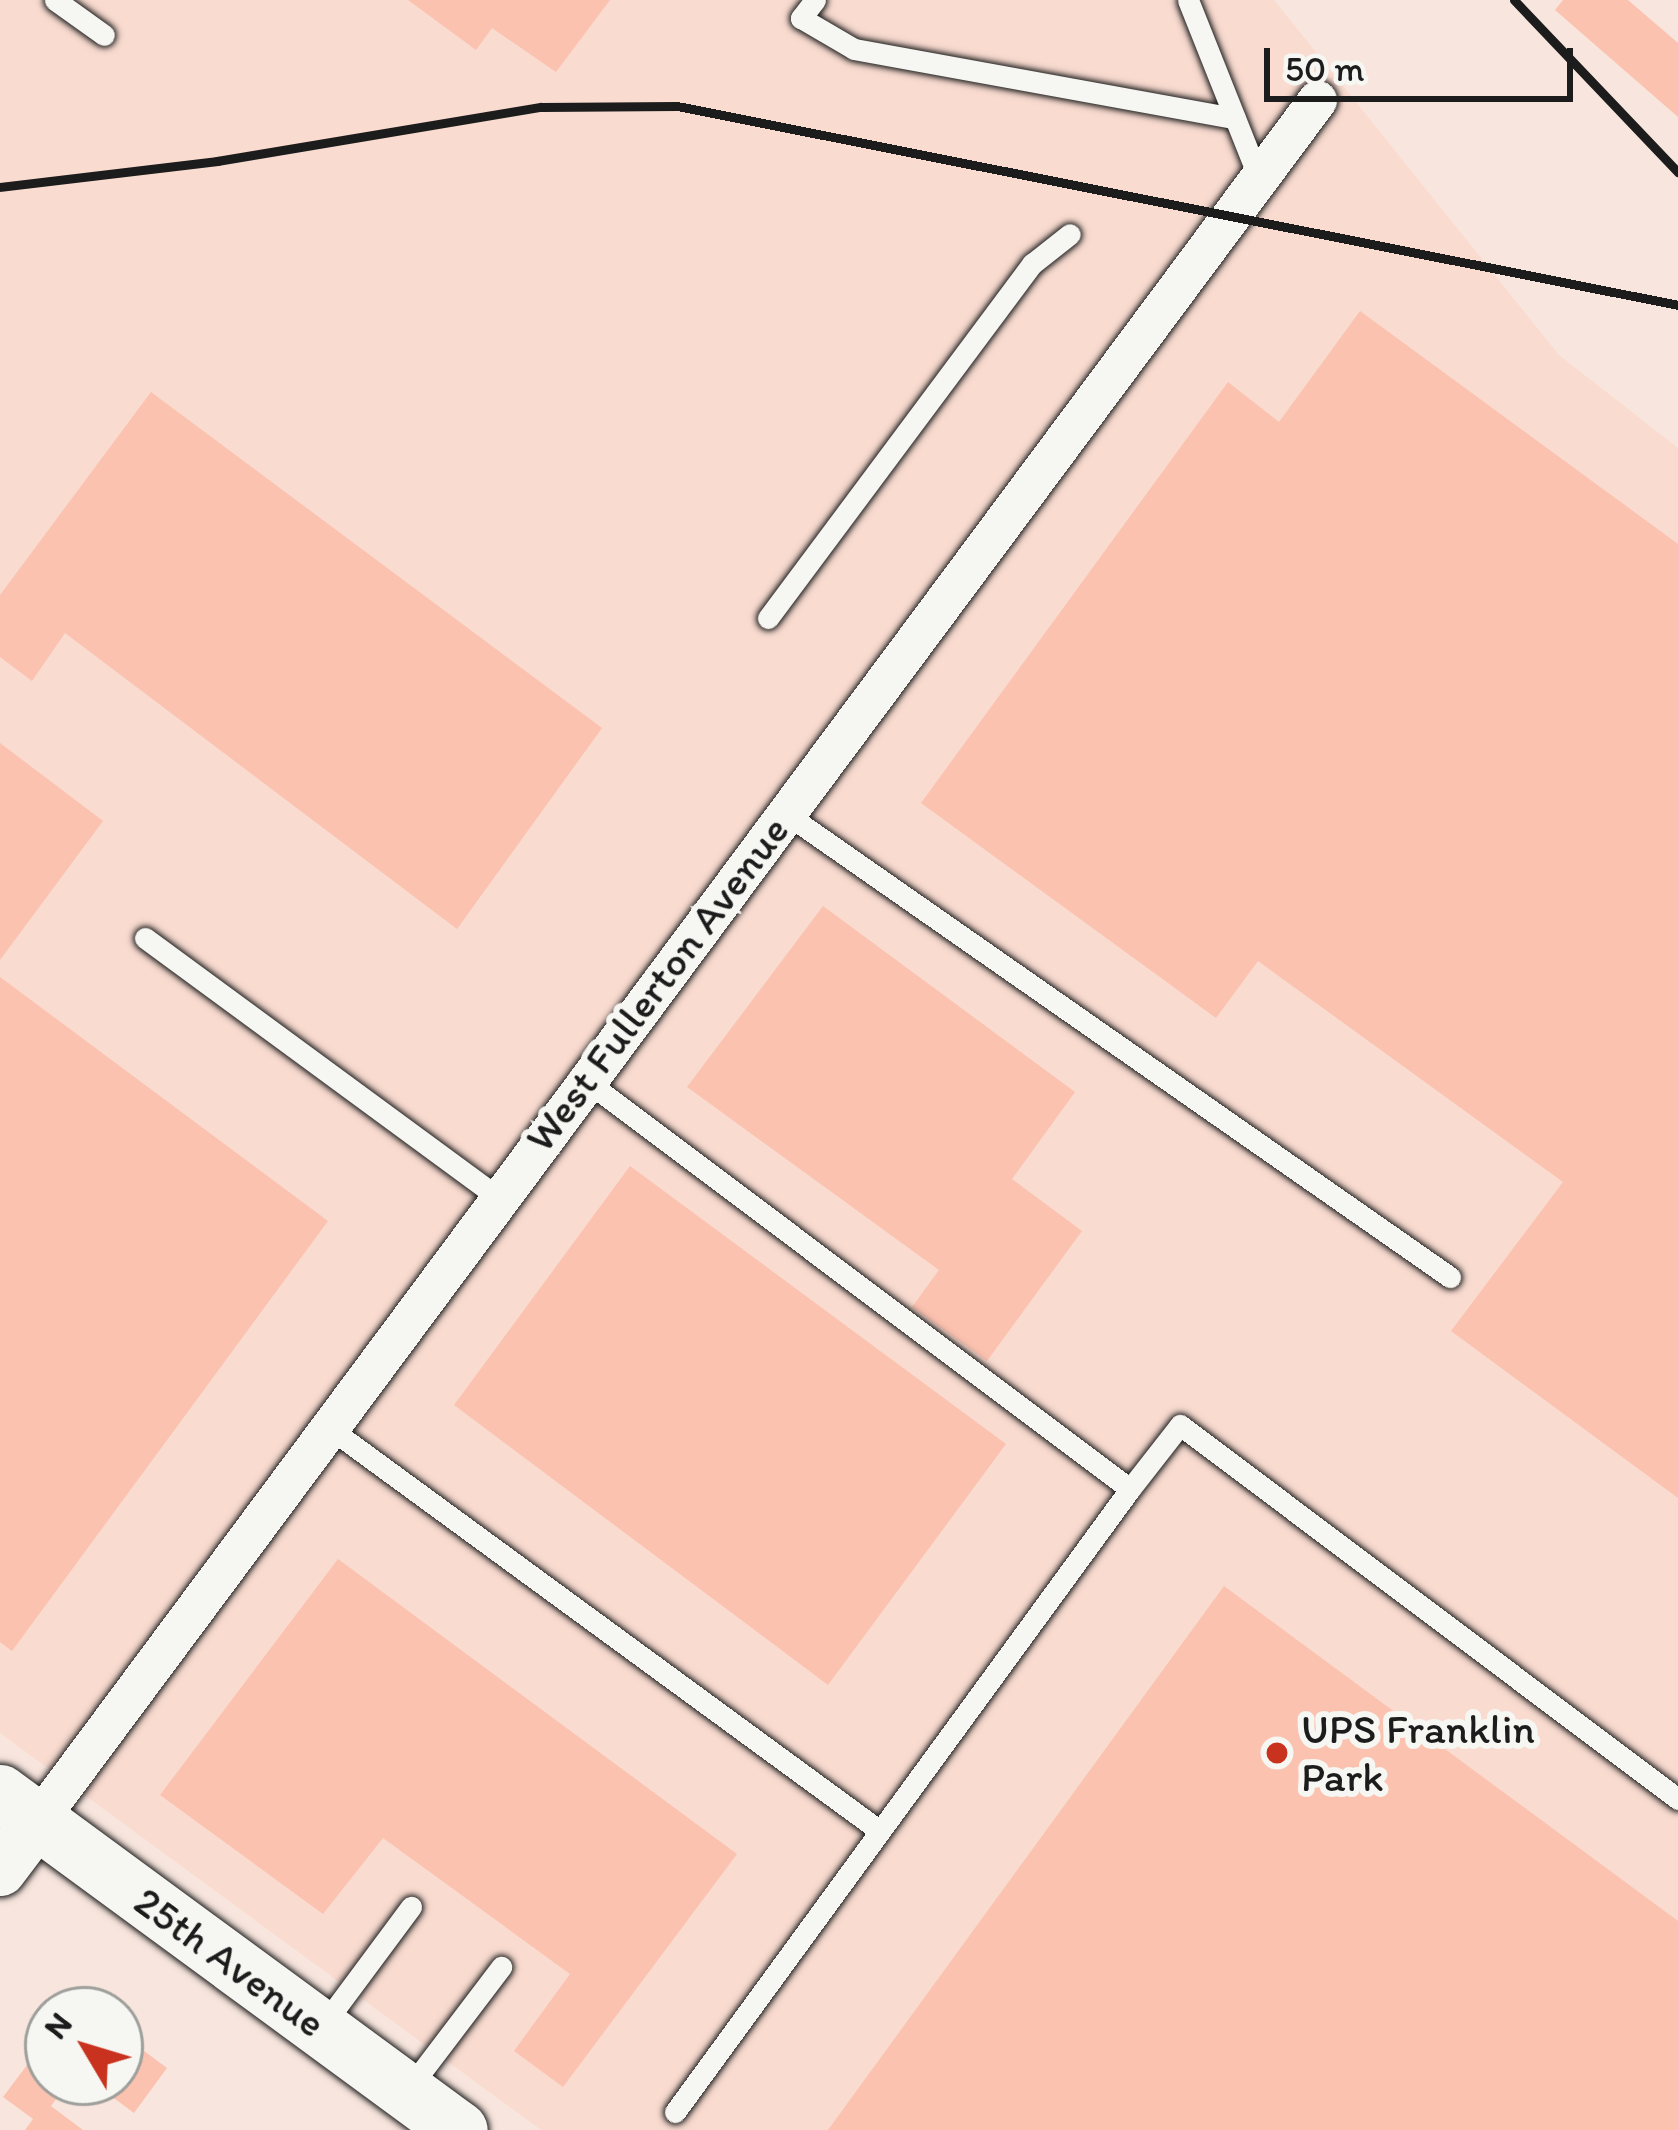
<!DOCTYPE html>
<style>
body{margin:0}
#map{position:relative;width:1678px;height:2130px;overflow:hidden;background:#f8e6de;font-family:Itim,sans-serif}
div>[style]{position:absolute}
.built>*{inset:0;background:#f9dbd0}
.building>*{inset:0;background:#fbc2b0}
.roads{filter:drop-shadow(0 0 3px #1c1c1c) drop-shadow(0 0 3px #1c1c1c)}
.service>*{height:21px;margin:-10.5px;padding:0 10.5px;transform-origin:10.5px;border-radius:10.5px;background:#f6f6f2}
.minor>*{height:39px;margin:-19.5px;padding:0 19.5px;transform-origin:19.5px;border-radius:19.5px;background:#f6f6f2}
.tertiary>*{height:51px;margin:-25.5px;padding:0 25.5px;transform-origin:25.5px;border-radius:25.5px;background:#f6f6f2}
.secondary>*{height:57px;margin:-28.5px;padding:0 28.5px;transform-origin:28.5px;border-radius:28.5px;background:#f6f6f2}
.rail>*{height:9px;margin:-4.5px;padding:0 4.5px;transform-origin:4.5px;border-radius:4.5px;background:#1c1c1c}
.dots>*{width:33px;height:33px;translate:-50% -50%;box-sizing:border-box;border:6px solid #f6f6f2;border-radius:50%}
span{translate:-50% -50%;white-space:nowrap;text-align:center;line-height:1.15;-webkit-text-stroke:12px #f6f6f2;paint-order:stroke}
.street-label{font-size:42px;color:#1c1c1c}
.poi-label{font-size:42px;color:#1c1c1c}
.left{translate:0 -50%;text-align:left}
.north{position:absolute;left:24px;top:1986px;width:120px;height:120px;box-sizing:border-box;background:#f6f6f2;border:3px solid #9f9f9c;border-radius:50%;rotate:308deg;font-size:33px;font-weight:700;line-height:48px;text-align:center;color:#1c1c1c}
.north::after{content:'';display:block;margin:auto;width:42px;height:54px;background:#c8321e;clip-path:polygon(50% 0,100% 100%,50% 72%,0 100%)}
.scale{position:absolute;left:1264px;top:48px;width:309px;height:54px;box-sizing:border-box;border:6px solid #1c1c1c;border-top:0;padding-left:15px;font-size:36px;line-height:42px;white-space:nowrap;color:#1c1c1c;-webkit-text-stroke:9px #f6f6f2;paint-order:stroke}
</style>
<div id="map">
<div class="built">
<i style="clip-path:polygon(0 0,1274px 0,1559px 355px,1678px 448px,1678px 2130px,541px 2130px,0 1733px)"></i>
</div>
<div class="building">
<i style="clip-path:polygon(408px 0,610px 0,556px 72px,492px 28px,476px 50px)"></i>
<i style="clip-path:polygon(1563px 0,1628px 0,1678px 43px,1678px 117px,1555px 10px)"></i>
<i style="clip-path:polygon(1360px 311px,1678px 544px,1678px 1498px,1451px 1331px,1563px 1182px,1258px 961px,1216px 1018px,921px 803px,1228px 382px,1279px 422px)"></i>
<i style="clip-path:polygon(151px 392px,602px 728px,457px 929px,65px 633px,32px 681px,0 657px,0 595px)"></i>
<i style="clip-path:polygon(0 743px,103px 821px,0 960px)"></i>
<i style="clip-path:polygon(823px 906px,1075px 1092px,1012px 1179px,1082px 1231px,987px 1361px,912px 1307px,939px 1270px,687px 1087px)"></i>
<i style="clip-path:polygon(0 977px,328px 1221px,12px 1651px,0 1642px)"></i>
<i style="clip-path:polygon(630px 1166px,1006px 1444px,828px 1685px,454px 1405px)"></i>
<i style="clip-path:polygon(338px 1559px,737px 1854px,563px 2087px,514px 2051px,570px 1974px,383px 1838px,323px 1914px,160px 1795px)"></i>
<i style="clip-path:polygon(1224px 1586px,1678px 1921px,1678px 2130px,828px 2130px)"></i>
<i style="clip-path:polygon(120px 2033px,167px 2068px,134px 2113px,92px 2082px,120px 2082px)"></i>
<i style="clip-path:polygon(30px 2061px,48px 2074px,48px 2082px,65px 2087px,51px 2106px,83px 2130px,25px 2130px,33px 2119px,3px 2097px)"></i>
</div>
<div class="roads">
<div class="service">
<i style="left:55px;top:0;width:60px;rotate:35.5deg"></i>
<i style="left:815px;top:0;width:23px;rotate:128deg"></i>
<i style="left:801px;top:18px;width:61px;rotate:30.3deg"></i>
<i style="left:854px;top:49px;width:387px;rotate:10.3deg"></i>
<i style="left:1188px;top:0;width:192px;rotate:68.3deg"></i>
<i style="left:768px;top:618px;width:442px;rotate:-53.3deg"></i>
<i style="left:1032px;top:264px;width:48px;rotate:-38.3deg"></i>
<i style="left:785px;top:813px;width:811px;rotate:34.91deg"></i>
<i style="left:145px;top:938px;width:438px;rotate:36.3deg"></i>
<i style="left:585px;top:1080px;width:681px;rotate:36.89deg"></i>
<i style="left:1130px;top:1489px;width:81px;rotate:-52deg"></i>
<i style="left:1180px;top:1425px;width:623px;rotate:36.91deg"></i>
<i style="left:328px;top:1427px;width:684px;rotate:36.2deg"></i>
<i style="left:321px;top:2028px;width:151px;rotate:-53.4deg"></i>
<i style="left:407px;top:2091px;width:156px;rotate:-52.8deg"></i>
<i style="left:675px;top:2112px;width:771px;rotate:-53.86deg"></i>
</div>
<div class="minor">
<i style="left:37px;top:1821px;width:2145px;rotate:-53.36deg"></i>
</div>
<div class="tertiary">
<i style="left:0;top:1870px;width:61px;rotate:-52.9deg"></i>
</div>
<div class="secondary">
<i style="left:0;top:1793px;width:569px;rotate:36.29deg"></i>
</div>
</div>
<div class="rail">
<i style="left:1514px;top:0;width:238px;rotate:46.4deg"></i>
<i style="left:0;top:187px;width:219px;rotate:-6.8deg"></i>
<i style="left:217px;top:161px;width:328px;rotate:-9.5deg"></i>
<i style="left:541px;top:107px;width:136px;rotate:-0.4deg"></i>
<i style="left:677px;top:106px;width:1021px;rotate:11.24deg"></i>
</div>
<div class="dots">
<i style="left:1277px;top:1753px;background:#c8321e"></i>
</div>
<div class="street-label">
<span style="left:657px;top:984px;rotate:-53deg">West Fullerton Avenue</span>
<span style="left:230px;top:1962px;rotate:36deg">25th Avenue</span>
</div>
<div class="poi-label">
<span class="left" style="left:1301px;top:1753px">UPS Franklin<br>Park</span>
</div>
<div class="north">N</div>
<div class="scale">50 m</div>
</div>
